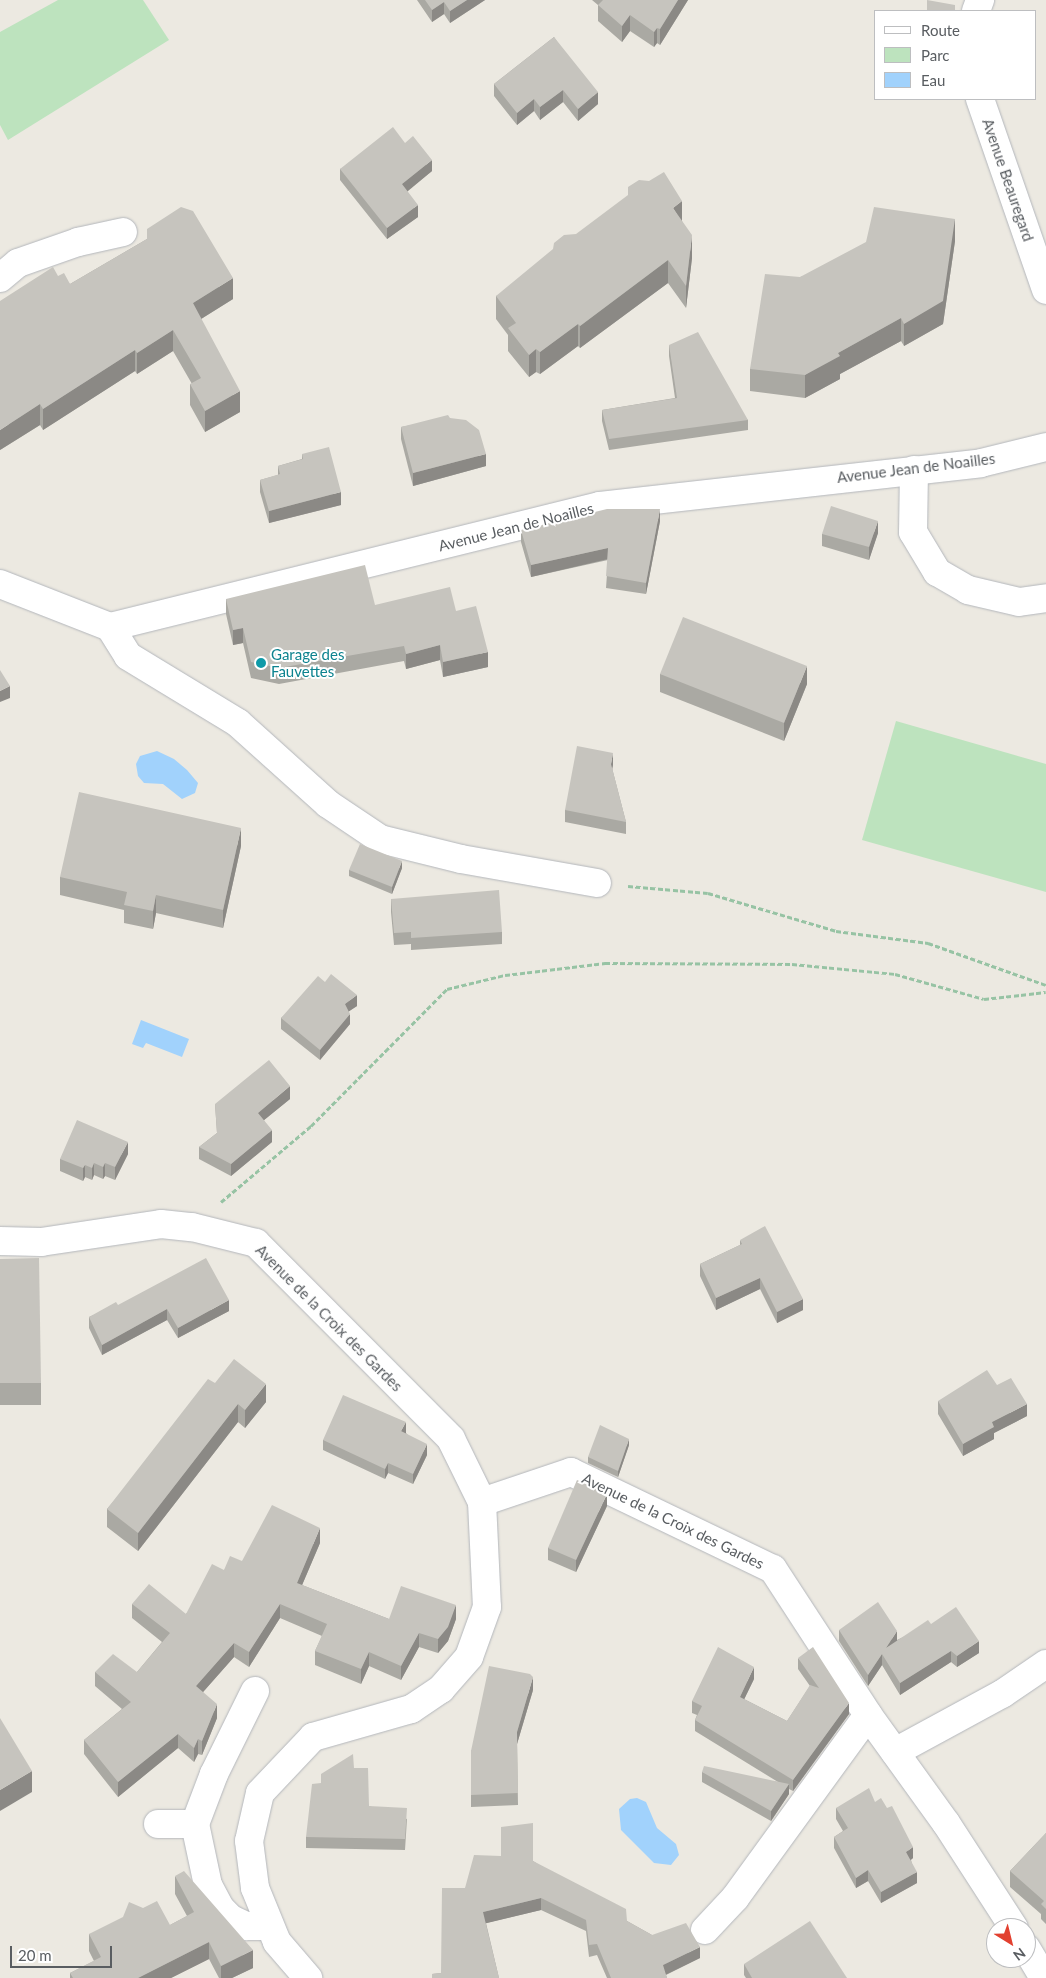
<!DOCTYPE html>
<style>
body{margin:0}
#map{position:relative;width:1046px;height:1978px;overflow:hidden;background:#ece9e1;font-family:Lato,sans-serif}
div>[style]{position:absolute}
.green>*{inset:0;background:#bde3be}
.water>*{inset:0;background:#a1d2fc}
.path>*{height:3px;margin-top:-1.5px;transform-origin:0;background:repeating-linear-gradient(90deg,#97c3a4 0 5px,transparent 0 7.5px)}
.roads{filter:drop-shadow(0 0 1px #b3b6bb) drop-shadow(0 0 1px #b3b6bb)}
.minor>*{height:28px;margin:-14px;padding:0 14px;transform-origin:14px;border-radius:14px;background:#fff}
.wall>*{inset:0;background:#aaa9a3}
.shaded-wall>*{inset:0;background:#8b8985}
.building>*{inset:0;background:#c6c4be}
.dots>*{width:14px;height:14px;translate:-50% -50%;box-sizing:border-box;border:2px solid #fff;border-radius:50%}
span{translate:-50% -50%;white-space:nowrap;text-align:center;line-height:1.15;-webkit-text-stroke:4px #fff;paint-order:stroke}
.street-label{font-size:15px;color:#595d61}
.culture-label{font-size:15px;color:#0d838f}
.left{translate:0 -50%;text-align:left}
.legend{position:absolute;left:874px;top:10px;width:162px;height:90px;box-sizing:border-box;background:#fff;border:1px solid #bdbec0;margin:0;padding:6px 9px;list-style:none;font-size:15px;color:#595d61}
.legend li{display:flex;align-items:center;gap:10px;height:25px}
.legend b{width:25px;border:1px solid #bdbec0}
.north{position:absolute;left:986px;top:1918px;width:50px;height:50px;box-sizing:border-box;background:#fff;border:1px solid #bdbec0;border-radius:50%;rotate:144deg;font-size:14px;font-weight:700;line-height:20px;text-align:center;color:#595d61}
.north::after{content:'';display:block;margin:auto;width:18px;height:22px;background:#e24130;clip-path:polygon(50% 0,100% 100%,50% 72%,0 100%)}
.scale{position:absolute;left:10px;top:1946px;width:102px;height:22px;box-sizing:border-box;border:2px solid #595d61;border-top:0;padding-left:6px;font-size:15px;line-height:18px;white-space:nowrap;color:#595d61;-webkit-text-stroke:4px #fff;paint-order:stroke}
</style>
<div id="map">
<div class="green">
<i style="clip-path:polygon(58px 0,143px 0,169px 40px,8px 140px,0 125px,0 32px)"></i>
<i style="clip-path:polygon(896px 721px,1046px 764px,1046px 892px,862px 840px)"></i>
</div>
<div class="water">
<i style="clip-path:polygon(157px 751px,174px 759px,187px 770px,198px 783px,195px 793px,182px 799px,163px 784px,144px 783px,138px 776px,136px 764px,140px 756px)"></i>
<i style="clip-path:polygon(141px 1020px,189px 1039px,182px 1057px,146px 1043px,143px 1048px,132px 1044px)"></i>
<i style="clip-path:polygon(637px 1798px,646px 1802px,657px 1828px,676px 1844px,679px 1855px,671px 1865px,654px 1863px,621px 1830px,619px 1809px,630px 1799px)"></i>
</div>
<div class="path">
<i style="left:628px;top:886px;width:80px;rotate:5deg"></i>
<i style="left:708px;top:893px;width:134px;rotate:16.5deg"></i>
<i style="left:836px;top:931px;width:93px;rotate:7.4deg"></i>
<i style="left:928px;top:943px;width:125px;rotate:19.6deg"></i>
<i style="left:221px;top:1202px;width:118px;rotate:-40.2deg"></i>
<i style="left:311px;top:1126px;width:193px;rotate:-45.2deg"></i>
<i style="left:447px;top:989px;width:60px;rotate:-13.6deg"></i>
<i style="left:505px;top:975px;width:101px;rotate:-6.8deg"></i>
<i style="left:605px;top:963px;width:187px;rotate:0.3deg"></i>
<i style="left:792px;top:964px;width:103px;rotate:5.5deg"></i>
<i style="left:895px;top:974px;width:92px;rotate:15.7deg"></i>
<i style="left:984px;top:999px;width:62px;rotate:-6.4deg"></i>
</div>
<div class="roads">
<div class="minor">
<i style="left:976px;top:11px;width:12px;rotate:-70deg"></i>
<i style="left:980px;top:99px;width:202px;rotate:70.9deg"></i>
<i style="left:0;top:278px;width:23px;rotate:-40deg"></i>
<i style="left:18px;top:263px;width:64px;rotate:-19.3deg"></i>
<i style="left:78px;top:242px;width:46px;rotate:-12.5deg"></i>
<i style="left:914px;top:470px;width:62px;rotate:90.9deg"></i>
<i style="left:913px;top:532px;width:47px;rotate:59deg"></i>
<i style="left:937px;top:572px;width:36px;rotate:30deg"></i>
<i style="left:968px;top:590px;width:52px;rotate:13.2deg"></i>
<i style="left:1019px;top:602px;width:27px;rotate:-8deg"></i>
<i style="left:0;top:584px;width:118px;rotate:21.4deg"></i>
<i style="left:110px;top:627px;width:505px;rotate:-13.87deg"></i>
<i style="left:600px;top:506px;width:383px;rotate:-6.4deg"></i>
<i style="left:981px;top:463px;width:67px;rotate:-13.8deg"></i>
<i style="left:110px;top:627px;width:34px;rotate:58deg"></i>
<i style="left:128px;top:656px;width:129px;rotate:31.3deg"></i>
<i style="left:238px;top:723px;width:121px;rotate:42deg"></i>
<i style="left:328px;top:804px;width:63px;rotate:33.9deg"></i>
<i style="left:380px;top:839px;width:83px;rotate:13.9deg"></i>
<i style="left:461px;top:859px;width:138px;rotate:10deg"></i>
<i style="left:0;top:1241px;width:41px;rotate:1.4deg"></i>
<i style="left:41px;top:1242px;width:121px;rotate:-8.5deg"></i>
<i style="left:161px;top:1224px;width:31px;rotate:6deg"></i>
<i style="left:192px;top:1227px;width:66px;rotate:14deg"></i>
<i style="left:256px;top:1243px;width:276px;rotate:45.1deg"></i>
<i style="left:451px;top:1439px;width:70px;rotate:63.8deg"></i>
<i style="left:482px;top:1502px;width:105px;rotate:87.3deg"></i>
<i style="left:487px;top:1607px;width:53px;rotate:109.8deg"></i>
<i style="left:469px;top:1657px;width:43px;rotate:131.2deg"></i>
<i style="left:441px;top:1689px;width:36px;rotate:146deg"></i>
<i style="left:411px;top:1709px;width:102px;rotate:164.1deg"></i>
<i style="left:313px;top:1737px;width:77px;rotate:133.4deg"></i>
<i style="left:260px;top:1793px;width:49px;rotate:102.9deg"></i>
<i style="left:249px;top:1841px;width:47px;rotate:82.7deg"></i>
<i style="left:255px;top:1888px;width:58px;rotate:67.8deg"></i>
<i style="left:277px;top:1942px;width:48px;rotate:49.3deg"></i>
<i style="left:482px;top:1502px;width:94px;rotate:-18.6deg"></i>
<i style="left:571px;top:1472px;width:224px;rotate:25.7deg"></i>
<i style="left:773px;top:1569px;width:174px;rotate:56.9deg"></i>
<i style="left:868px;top:1715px;width:133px;rotate:54.2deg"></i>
<i style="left:946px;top:1823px;width:125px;rotate:57.1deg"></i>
<i style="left:255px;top:1691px;width:93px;rotate:116.3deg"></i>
<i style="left:214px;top:1774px;width:53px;rotate:110.8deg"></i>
<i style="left:195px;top:1824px;width:62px;rotate:78deg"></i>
<i style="left:208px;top:1885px;width:26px;rotate:62deg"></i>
<i style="left:220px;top:1908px;width:16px;rotate:45deg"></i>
<i style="left:231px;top:1919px;width:17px;rotate:25deg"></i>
<i style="left:246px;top:1926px;width:23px"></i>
<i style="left:895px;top:1752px;width:122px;rotate:-28.5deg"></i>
<i style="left:1002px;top:1694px;width:53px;rotate:-34.3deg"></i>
<i style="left:158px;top:1824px;width:37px"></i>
<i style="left:705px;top:1930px;width:44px;rotate:-46.8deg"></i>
<i style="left:735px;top:1898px;width:226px;rotate:-54deg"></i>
<i style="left:1026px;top:1948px;width:35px;rotate:59deg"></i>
</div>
</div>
<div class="wall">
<i style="clip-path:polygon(417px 0,485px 0,450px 23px,444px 14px,432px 22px)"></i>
<i style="clip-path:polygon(592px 0,688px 0,660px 45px,657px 43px,654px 47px,630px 31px,622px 42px,598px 21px,598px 5px)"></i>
<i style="clip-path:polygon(554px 37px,598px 104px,578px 121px,563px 102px,540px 120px,534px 111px,517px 125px,494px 96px,494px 84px)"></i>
<i style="clip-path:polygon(405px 143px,432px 171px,407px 191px,418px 217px,387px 239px,340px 180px,340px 169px)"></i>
<i style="clip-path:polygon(682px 221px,692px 258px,686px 308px,668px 283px,580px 348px,578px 346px,540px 374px,536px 372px,529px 377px,508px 351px,508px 335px,496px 319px,496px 296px)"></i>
<i style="clip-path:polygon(147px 229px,233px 299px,201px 319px,240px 412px,205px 432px,190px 405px,190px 384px,192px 384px,173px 351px,137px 374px,135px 371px,43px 430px,40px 425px,0 450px,58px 276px,70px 284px,147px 239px)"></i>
<i style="clip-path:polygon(955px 241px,943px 324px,904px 346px,901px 341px,840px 374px,840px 379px,805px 398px,750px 391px,750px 369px,800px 277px)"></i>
<i style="clip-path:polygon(669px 345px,748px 420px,748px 430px,609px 450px,602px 421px,602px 410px,675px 398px,669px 356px)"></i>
<i style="clip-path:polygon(450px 418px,486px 466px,413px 486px,401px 439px,401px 427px)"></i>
<i style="clip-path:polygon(302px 454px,341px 505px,269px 523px,260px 492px,260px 480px,278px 475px,278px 466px,302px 459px)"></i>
<i style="clip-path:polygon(660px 521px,646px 594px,606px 588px,608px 560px,531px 577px,521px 542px,521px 530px)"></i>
<i style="clip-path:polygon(878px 533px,869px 560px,822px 546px,822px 534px)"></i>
<i style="clip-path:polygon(226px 599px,375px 605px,456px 611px,488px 667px,443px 677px,440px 660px,406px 669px,404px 661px,279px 684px,251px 678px,243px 643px,233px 645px,226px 614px)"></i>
<i style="clip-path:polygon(660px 674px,807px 684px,784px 741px,660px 692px)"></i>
<i style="clip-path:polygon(613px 765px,612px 768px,626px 822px,626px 834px,565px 822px,565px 810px)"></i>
<i style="clip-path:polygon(241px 846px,223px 928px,156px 913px,153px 929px,124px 923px,124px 910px,60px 895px,60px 877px)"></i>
<i style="clip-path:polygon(402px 868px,392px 894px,349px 876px,349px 870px)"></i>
<i style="clip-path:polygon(391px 899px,502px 932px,502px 944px,411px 950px,411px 944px,394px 945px,391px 912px)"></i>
<i style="clip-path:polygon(325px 982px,357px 1006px,349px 1011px,350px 1024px,320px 1060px,281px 1029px,281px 1018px)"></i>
<i style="clip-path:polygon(290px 1099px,264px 1120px,272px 1142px,231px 1176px,199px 1159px,199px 1147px,217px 1133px,215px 1104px)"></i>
<i style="clip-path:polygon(128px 1154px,115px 1180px,105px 1176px,103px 1179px,94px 1175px,92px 1180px,85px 1177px,83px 1181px,60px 1171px,60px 1159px)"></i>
<i style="clip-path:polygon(740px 1240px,803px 1310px,777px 1323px,760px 1289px,716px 1310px,700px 1276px,700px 1264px,740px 1245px)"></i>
<i style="clip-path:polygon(0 1259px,41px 1383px,41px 1405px,0 1405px)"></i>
<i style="clip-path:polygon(118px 1305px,229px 1311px,178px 1338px,167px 1320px,102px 1355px,89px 1328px,89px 1317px)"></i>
<i style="clip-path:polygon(215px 1383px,266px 1402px,245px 1428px,238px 1422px,138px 1551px,107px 1527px,107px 1509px)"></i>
<i style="clip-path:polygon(938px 1401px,1027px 1416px,994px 1433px,994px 1439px,963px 1456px,938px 1414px)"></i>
<i style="clip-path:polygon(406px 1433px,427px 1455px,413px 1484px,388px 1473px,385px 1479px,323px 1450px,323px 1440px)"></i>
<i style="clip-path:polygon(629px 1445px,618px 1477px,588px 1463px,588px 1457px)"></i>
<i style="clip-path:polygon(607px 1506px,576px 1572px,548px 1560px,548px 1548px)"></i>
<i style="clip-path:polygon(320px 1543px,302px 1585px,389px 1619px,456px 1619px,448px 1641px,438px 1653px,419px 1647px,401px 1680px,369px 1666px,361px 1684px,315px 1665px,315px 1651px,322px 1636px,280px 1618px,249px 1667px,234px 1657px,203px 1692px,217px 1718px,202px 1755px,198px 1754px,194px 1762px,178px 1748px,118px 1797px,84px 1754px,84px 1740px,122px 1709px,95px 1686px,95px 1672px,137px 1672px,162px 1642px,132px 1618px,132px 1604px,186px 1614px,224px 1570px,242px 1561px)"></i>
<i style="clip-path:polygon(931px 1624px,979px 1653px,957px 1667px,951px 1662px,900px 1695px,882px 1665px,868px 1686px,839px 1641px,839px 1630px,897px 1640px)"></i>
<i style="clip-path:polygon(798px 1658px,849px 1714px,793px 1791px,789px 1789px,789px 1794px,771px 1821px,702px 1782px,702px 1772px,778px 1782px,695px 1731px,695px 1720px,697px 1715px,692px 1713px,692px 1701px,754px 1679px,744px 1699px,787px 1721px,810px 1686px,798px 1669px)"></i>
<i style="clip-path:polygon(533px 1690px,517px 1744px,518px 1805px,471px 1807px,471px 1751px)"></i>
<i style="clip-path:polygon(354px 1768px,369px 1806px,407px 1819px,405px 1850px,306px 1848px,306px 1837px)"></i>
<i style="clip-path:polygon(875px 1802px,913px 1858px,911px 1860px,917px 1883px,881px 1903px,868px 1881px,856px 1888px,834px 1848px,834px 1837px,843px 1831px,836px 1819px,836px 1808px)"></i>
<i style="clip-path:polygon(1046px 1833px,1046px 1924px,1041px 1919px,1041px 1914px,1010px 1887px,1010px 1871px)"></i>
<i style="clip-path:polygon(533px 1861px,627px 1921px,652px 1935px,700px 1958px,666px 1975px,667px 1978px,607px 1978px,597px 1955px,589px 1957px,586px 1931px,541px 1910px,486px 1923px,499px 1978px,432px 1978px,432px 1974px,441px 1973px,465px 1888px)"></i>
<i style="clip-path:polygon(175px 1876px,253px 1968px,232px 1978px,219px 1978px,209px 1959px,171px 1978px,70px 1978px,70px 1973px,94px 1961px,89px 1951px,89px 1934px,170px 1925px,187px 1916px,175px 1894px)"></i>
<i style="clip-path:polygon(744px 1964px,847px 1978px,746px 1978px,744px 1975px)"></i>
</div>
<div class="shaded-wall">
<i style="clip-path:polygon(467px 0,485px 0,450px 23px,450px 11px)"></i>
<i style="clip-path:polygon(678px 0,688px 0,660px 45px,660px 29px)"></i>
<i style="clip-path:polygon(444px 2px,444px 14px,432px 22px,432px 10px)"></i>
<i style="clip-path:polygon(630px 15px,630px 31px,622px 42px,622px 26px)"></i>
<i style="clip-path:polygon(657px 28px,657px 43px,654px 47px,654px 32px)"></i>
<i style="clip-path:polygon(563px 90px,563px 102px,540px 120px,540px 107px)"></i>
<i style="clip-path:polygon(598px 92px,598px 104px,578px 121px,578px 109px)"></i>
<i style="clip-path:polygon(534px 99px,534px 111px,517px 125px,517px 113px)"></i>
<i style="clip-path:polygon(432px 160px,432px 171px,402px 196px,402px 184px)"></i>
<i style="clip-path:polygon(682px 201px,682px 223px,673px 208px)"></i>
<i style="clip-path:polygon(418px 205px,418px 217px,387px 239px,387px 228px)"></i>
<i style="clip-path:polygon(955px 219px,955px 241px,943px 324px,904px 346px,904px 324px)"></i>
<i style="clip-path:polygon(692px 235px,692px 258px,686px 308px,686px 286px)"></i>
<i style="clip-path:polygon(668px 260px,668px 283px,580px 348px,580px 326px)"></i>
<i style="clip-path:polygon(233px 278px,233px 299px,193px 324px,193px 303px)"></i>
<i style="clip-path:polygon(901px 318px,901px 341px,840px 374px,840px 379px,805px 398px,805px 375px,838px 353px)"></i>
<i style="clip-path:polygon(578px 324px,578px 346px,540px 374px,540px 352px)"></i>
<i style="clip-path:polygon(173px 330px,173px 351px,137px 374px,137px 353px)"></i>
<i style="clip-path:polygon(536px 349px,536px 372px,529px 377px,529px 355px)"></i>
<i style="clip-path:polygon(135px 350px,135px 371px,43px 430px,43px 409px)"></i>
<i style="clip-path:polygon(240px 391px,240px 412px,205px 432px,205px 411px)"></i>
<i style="clip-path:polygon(40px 404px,40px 425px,0 450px,0 430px)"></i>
<i style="clip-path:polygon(486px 454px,486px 466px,413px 486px,413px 473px)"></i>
<i style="clip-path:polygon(341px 492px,341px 505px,269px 523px,269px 511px)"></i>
<i style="clip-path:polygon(660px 509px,660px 521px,646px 594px,646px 583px)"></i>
<i style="clip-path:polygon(878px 521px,878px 533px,869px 560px,869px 547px)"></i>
<i style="clip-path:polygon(608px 548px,608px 559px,531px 577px,531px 565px)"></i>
<i style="clip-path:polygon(243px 628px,243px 643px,233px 645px,233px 630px)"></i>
<i style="clip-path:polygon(440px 645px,440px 660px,406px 669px,406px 654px)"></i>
<i style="clip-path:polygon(488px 652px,488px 667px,443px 677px,443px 662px)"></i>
<i style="clip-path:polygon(807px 666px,807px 684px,784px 741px,784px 723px)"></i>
<i style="clip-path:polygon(10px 686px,10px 698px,0 702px,0 691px)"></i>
<i style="clip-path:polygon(613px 753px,613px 765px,611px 776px,611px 764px)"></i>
<i style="clip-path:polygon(241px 828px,241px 846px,223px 928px,223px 910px)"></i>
<i style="clip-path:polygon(402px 861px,402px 868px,392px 894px,392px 887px)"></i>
<i style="clip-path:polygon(156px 895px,156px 913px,153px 929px,153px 911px)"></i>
<i style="clip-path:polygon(357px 995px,357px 1006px,345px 1014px,345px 1004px)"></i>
<i style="clip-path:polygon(350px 1014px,350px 1024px,320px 1060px,320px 1050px)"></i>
<i style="clip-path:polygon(290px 1086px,290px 1099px,258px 1125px,258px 1113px)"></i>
<i style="clip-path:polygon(272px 1130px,272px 1142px,231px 1176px,231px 1164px)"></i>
<i style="clip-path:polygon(128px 1142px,128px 1154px,115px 1180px,115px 1167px)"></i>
<i style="clip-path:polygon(94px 1163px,94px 1175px,92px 1180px,92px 1168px)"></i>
<i style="clip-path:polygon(105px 1163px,105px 1176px,103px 1179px,103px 1167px)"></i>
<i style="clip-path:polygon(85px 1165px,85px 1177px,83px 1181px,83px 1168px)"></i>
<i style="clip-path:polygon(760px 1278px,760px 1289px,716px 1310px,716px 1298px)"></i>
<i style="clip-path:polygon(803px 1299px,803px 1310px,777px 1323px,777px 1312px)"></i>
<i style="clip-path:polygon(229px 1300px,229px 1311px,178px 1338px,178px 1328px)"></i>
<i style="clip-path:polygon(167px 1309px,167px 1320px,102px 1355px,102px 1345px)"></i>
<i style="clip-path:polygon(266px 1384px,266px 1402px,245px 1428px,245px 1410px)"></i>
<i style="clip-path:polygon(238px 1404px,238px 1422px,138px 1551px,138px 1533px)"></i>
<i style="clip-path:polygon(1027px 1404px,1027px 1416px,994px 1433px,994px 1439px,963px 1456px,963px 1444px,992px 1422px)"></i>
<i style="clip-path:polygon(406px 1422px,406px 1433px,401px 1441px,401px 1431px)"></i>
<i style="clip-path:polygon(629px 1439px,629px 1445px,618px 1477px,618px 1471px)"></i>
<i style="clip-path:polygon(427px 1444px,427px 1455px,413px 1484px,413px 1474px)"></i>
<i style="clip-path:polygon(388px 1463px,388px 1473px,385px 1479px,385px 1469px)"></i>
<i style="clip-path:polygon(607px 1494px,607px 1506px,576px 1572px,576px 1560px)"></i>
<i style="clip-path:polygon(320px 1528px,320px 1543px,297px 1597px,297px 1583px)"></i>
<i style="clip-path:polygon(280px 1604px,280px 1618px,249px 1667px,249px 1652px)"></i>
<i style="clip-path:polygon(456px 1605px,456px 1619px,448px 1641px,438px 1653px,438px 1639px)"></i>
<i style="clip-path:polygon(897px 1631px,897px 1642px,886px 1648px)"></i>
<i style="clip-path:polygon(419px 1633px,419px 1647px,401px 1680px,401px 1666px)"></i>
<i style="clip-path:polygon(979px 1641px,979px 1653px,957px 1667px,957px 1656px)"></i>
<i style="clip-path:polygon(234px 1643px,234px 1657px,196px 1700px,196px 1686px)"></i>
<i style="clip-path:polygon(951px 1651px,951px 1662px,900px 1695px,900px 1683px)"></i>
<i style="clip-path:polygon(369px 1652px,369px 1666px,361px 1684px,361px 1669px)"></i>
<i style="clip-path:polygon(882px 1654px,882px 1665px,868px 1686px,868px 1675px)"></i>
<i style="clip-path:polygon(754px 1667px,754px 1679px,740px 1708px,740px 1697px)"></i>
<i style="clip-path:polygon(533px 1677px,533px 1690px,517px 1744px,517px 1732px)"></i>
<i style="clip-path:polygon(849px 1703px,849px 1714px,793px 1791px,793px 1780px)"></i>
<i style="clip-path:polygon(217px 1704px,217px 1718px,202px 1755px,202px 1741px)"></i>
<i style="clip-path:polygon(178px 1734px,178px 1748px,118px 1797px,118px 1782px)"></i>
<i style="clip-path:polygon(198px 1739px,198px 1754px,194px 1762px,194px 1748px)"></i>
<i style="clip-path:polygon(32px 1771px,32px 1792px,0 1811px,0 1790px)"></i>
<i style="clip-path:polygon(789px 1784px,789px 1794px,771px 1821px,771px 1811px)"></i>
<i style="clip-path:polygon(913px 1847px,913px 1858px,906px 1863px,906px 1852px)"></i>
<i style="clip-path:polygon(868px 1870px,868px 1881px,856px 1888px,856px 1878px)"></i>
<i style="clip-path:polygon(917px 1872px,917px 1883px,881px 1903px,881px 1892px)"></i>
<i style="clip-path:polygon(541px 1898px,541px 1910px,483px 1924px,483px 1912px)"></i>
<i style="clip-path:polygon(209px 1942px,209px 1959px,171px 1978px,138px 1978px)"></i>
<i style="clip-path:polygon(700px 1947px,700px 1958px,663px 1976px,663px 1965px)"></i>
<i style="clip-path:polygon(253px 1950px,253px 1968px,232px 1978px,221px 1978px,221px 1966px)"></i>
</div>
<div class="building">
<i style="clip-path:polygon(425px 0,467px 0,450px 11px,444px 2px,432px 10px)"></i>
<i style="clip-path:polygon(603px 0,678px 0,660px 29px,657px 28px,654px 32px,630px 15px,622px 26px,598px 5px)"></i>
<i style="clip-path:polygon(927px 0,955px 5px,955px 11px,927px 11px)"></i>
<i style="clip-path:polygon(554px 37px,598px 92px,578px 109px,563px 90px,540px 107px,534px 99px,517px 113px,494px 84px)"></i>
<i style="clip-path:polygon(393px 127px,405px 143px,413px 136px,432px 160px,402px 184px,418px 205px,387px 228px,340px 169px)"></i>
<i style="clip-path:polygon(664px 172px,682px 201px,673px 208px,692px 235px,686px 286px,668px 260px,580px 326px,578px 324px,540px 352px,536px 349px,529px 355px,508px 328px,516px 323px,496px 296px,553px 249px,554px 243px,564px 235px,576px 234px,628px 195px,628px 187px,639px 180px,649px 181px)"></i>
<i style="clip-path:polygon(181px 207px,193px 211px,233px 278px,193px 303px,240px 391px,205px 411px,190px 384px,201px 378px,173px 330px,137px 353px,135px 350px,43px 409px,40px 404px,0 430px,0 301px,53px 267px,58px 276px,64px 273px,70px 284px,147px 239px,147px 229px)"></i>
<i style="clip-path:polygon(874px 207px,955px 219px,943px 301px,904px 324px,901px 318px,838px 353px,840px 356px,805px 375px,750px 369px,765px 274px,800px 277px,866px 242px)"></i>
<i style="clip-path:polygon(698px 332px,748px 420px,609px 439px,602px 410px,677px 398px,669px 345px)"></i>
<i style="clip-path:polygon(448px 415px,450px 418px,466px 420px,479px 430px,486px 454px,413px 473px,401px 427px)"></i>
<i style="clip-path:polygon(329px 447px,341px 492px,269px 511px,260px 480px,280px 474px,278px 466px,303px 459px,302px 454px)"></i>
<i style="clip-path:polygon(831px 506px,878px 521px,869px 547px,822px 534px)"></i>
<i style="clip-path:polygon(607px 509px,660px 509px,646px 583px,606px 576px,608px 548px,531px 565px,521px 530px)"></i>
<i style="clip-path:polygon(365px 565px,375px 605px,450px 587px,456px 611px,476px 606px,488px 652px,443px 662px,440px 645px,406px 654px,404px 646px,279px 668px,251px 662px,243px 628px,233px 630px,226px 599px)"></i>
<i style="clip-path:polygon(683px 617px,807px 666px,784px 723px,660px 674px)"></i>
<i style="clip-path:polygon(0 670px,10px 686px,0 691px)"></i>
<i style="clip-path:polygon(577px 746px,613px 753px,611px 764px,626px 822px,565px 810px)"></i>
<i style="clip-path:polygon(79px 792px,241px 828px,223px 910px,156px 895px,153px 911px,124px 905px,127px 892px,60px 877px)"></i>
<i style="clip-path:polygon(360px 844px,402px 861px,392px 887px,349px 870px)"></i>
<i style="clip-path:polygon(499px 890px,502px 932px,411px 938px,411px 932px,394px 933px,391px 899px)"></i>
<i style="clip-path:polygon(331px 974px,357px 995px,345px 1004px,350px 1014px,320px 1050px,281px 1018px,318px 976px,325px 982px)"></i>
<i style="clip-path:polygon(269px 1060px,290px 1086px,258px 1113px,272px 1130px,231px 1164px,199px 1147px,217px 1133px,215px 1104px)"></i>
<i style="clip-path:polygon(77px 1120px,128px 1142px,115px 1167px,105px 1163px,103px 1167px,94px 1163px,92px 1168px,85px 1165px,83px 1168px,60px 1159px)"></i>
<i style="clip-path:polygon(765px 1226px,803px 1299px,777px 1312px,760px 1278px,716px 1298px,700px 1264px,742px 1244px,740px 1240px)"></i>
<i style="clip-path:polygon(39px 1258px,41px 1383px,0 1383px,0 1259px)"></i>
<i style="clip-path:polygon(206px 1258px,229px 1300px,178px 1328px,167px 1309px,102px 1345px,89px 1317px,116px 1302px,118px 1305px)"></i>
<i style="clip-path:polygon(234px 1359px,266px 1384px,245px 1410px,238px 1404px,138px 1533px,107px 1509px,208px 1379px,215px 1383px)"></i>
<i style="clip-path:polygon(987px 1370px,997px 1385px,1011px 1378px,1027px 1404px,992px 1422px,994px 1427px,963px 1444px,938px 1401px)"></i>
<i style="clip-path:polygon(343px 1395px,406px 1422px,401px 1431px,427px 1444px,413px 1474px,388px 1463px,385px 1469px,323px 1440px)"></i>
<i style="clip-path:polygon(600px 1425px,629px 1439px,618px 1471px,588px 1457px)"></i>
<i style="clip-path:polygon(577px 1480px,607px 1494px,576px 1560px,548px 1548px)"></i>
<i style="clip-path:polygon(272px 1505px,320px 1528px,297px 1583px,389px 1619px,401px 1586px,456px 1605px,448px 1627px,438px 1639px,419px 1633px,401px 1666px,369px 1652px,361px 1669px,315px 1651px,327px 1624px,280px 1604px,249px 1652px,234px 1643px,196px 1686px,217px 1704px,202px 1741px,198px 1739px,194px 1748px,178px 1734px,118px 1782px,84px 1740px,131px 1702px,95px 1672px,113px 1654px,137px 1672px,170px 1633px,132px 1604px,149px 1584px,186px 1614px,212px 1564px,224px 1570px,230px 1556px,242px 1561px)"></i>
<i style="clip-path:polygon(878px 1602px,897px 1631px,886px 1648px,928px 1620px,931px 1624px,956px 1607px,979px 1641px,957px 1656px,951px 1651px,900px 1683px,882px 1654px,868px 1675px,839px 1630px)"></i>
<i style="clip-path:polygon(718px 1647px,754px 1667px,740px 1697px,787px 1721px,810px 1685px,819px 1688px,798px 1658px,813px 1647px,849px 1703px,793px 1780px,695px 1720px,702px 1706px,692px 1701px)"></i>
<i style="clip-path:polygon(489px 1666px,530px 1674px,533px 1677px,517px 1732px,518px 1793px,471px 1795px,471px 1751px)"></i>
<i style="clip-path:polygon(0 1718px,32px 1771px,0 1790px)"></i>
<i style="clip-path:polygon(353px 1754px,354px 1768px,368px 1768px,369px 1806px,407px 1808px,405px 1839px,306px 1837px,312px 1784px,321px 1783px,321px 1774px)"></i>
<i style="clip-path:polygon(704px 1766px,789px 1784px,771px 1811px,702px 1772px)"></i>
<i style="clip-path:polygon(869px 1788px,875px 1802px,881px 1798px,887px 1808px,892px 1806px,913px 1847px,906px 1852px,917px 1872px,881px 1892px,868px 1870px,856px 1878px,834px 1837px,848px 1828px,836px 1808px)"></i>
<i style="clip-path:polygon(533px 1823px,533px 1861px,626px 1909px,627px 1921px,652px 1935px,686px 1923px,700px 1947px,663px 1965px,667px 1978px,611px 1978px,597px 1944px,589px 1945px,586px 1920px,541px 1898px,483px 1912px,499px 1978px,432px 1978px,432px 1974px,441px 1973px,442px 1888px,465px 1888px,474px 1855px,501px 1856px,501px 1827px)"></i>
<i style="clip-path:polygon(1046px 1833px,1046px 1909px,1041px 1904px,1044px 1901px,1010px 1871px)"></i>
<i style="clip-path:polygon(184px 1871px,253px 1950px,221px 1966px,209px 1942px,138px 1978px,73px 1978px,70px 1973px,101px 1957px,89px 1934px,123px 1917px,129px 1902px,143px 1908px,157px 1901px,170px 1925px,194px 1912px,175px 1876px)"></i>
<i style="clip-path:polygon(810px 1921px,847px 1978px,752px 1978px,744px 1964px)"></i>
</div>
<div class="dots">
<i style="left:261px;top:663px;background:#0f9aa8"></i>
</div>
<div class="street-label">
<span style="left:1008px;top:180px;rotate:71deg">Avenue Beauregard</span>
<span style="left:916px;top:468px;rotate:-7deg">Avenue Jean de Noailles</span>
<span style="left:516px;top:527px;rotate:-14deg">Avenue Jean de Noailles</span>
<span style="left:329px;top:1318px;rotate:45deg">Avenue de la Croix des Gardes</span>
<span style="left:673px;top:1521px;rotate:26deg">Avenue de la Croix des Gardes</span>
</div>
<div class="culture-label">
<span class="left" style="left:271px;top:663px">Garage des<br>Fauvettes</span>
</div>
<ul class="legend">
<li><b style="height:6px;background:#fff"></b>Route</li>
<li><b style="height:14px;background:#bde3be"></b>Parc</li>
<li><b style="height:14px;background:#a1d2fc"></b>Eau</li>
</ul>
<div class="north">N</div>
<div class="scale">20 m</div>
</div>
